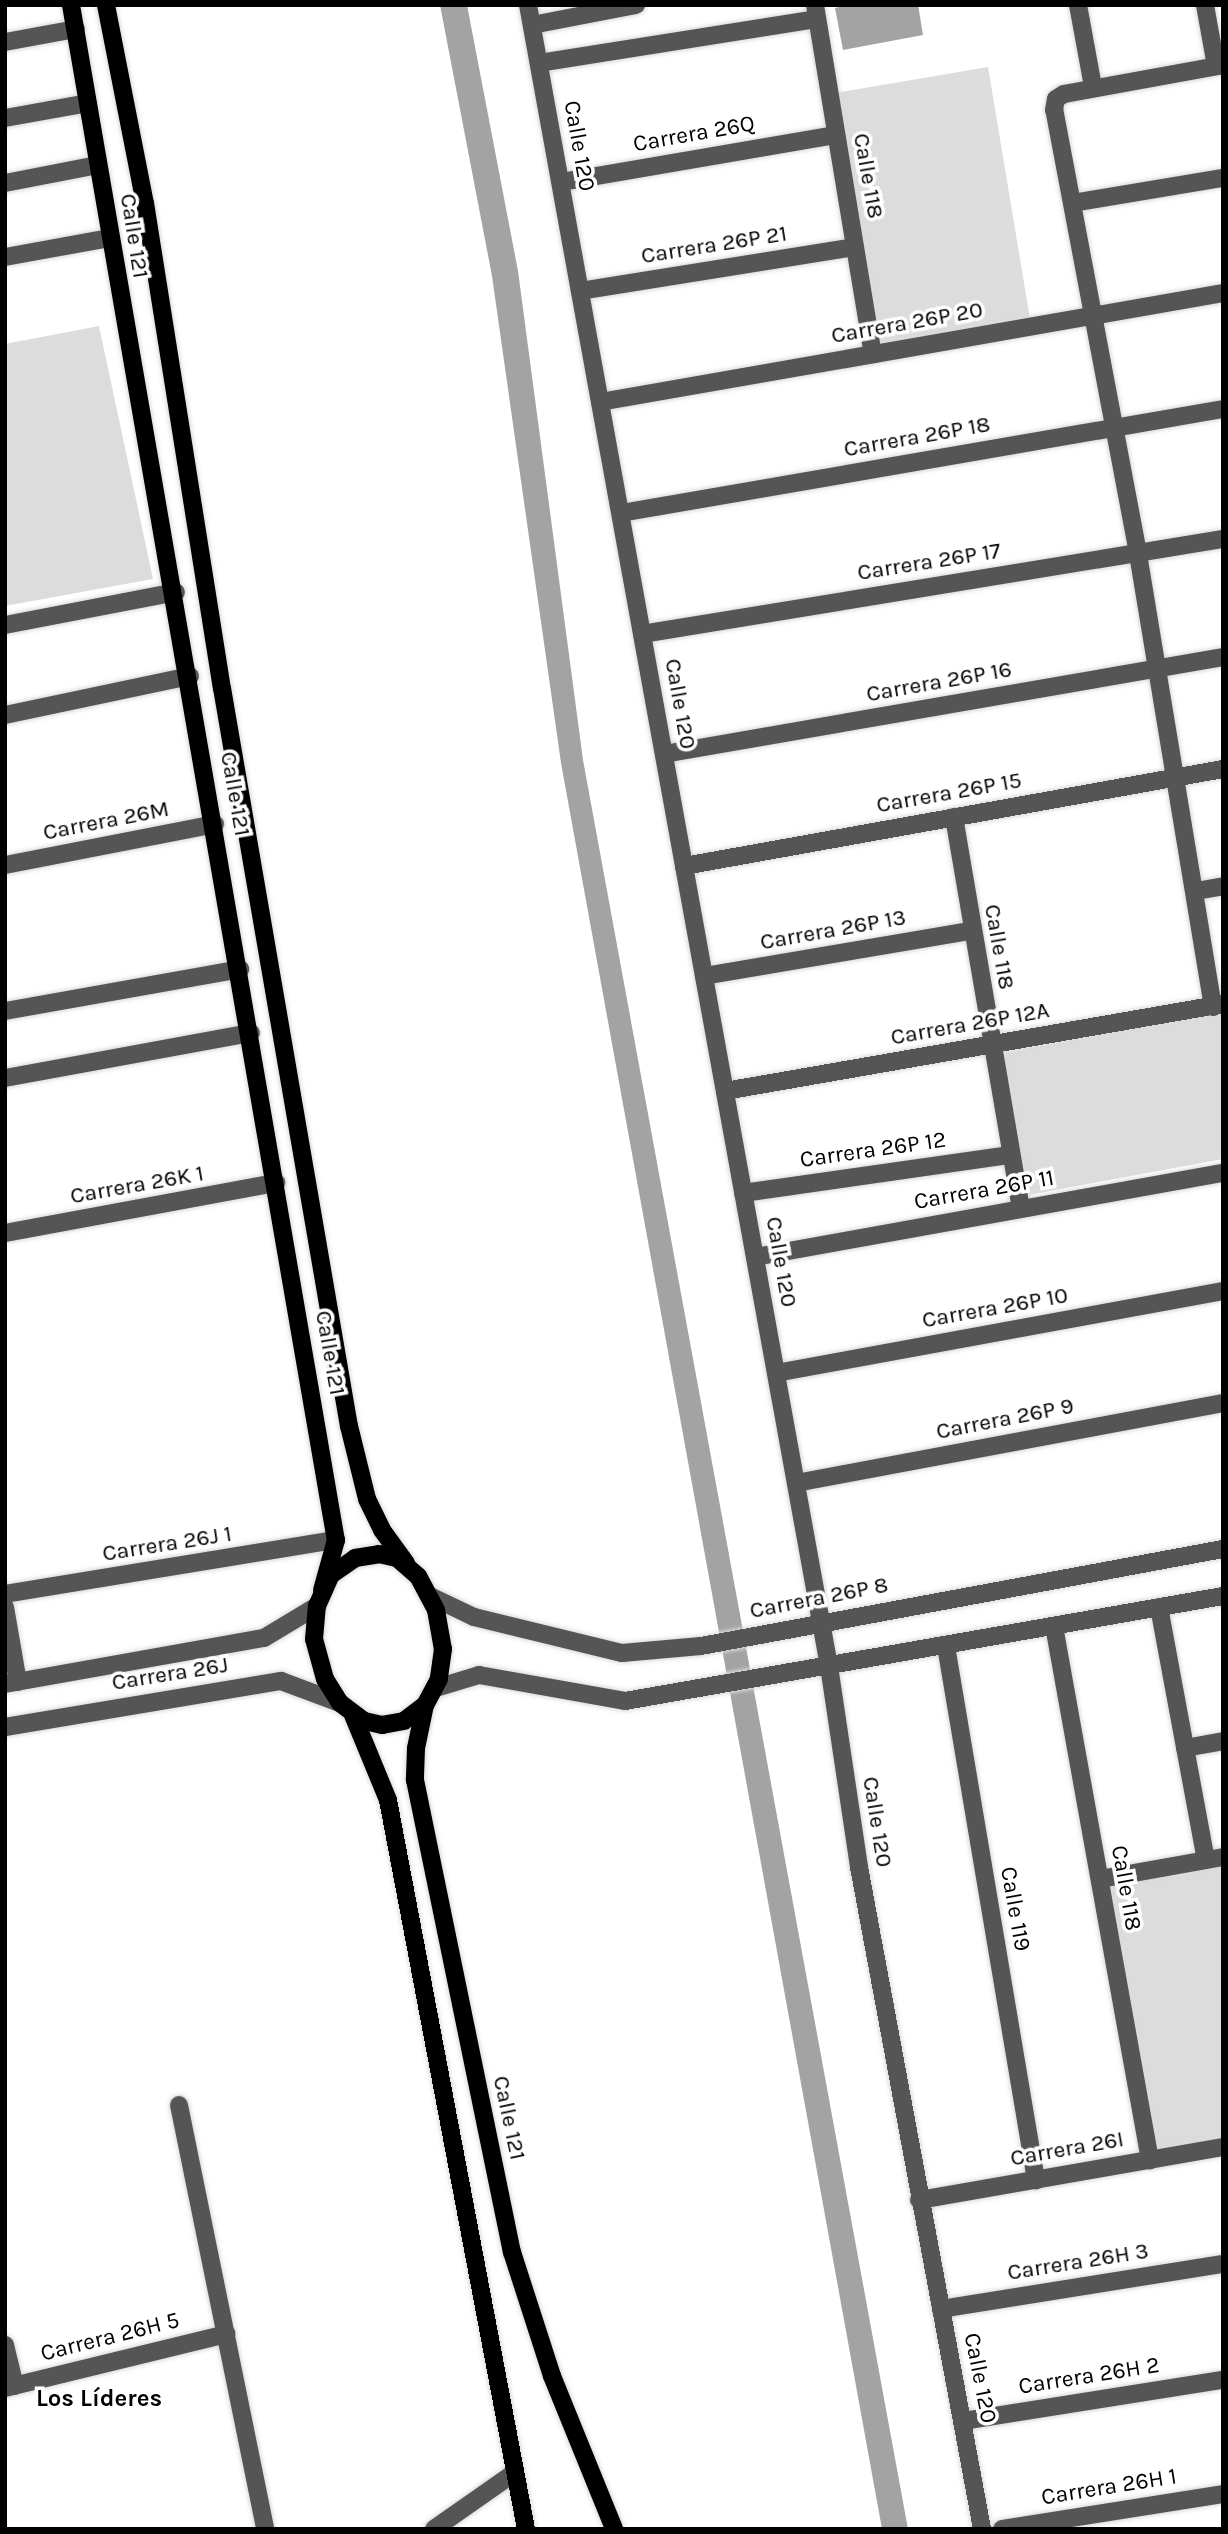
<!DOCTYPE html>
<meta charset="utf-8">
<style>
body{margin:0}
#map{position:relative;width:1228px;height:2534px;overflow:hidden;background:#fff;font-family:Karla,sans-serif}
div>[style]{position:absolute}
.green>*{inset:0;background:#dcdcdc}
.water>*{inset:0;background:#a3a3a3}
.roads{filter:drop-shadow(0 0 2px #dbdbdb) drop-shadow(0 0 2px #dbdbdb)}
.minor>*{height:18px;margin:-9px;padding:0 9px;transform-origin:9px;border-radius:9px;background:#555}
.major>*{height:18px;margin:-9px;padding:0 9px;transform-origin:9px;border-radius:9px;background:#000}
span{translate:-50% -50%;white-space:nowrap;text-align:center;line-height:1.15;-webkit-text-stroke:7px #fff;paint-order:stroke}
.street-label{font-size:23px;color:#000}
.neighbourhood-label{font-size:24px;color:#000;font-weight:700}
.frame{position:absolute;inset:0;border:7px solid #000;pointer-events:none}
</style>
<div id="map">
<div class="green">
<i style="clip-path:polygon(988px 67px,1030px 319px,877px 345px,835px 93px)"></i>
<i style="clip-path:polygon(99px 326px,153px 579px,5px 606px,5px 344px)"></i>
<i style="clip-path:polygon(1223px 1012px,1223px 1159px,1028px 1195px,1003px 1053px)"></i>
<i style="clip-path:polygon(1223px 1857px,1223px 2147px,1150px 2160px,1100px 1879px)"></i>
</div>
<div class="water">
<i style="clip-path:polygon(440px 5px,467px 5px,518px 271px,583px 760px,908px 2529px,882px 2529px,561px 763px,492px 276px)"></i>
<i style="clip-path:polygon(847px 5px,918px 5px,923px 35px,843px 50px,835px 8px)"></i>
</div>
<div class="roads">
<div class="minor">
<i style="left:528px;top:5px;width:1688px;rotate:79.73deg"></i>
<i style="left:829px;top:1666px;width:203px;rotate:81.5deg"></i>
<i style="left:859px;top:1867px;width:673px;rotate:79.47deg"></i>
<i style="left:815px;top:5px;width:354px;rotate:80.6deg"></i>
<i style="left:1078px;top:5px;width:83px;rotate:79.6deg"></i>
<i style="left:1205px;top:5px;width:62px;rotate:79.8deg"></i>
<i style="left:532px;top:25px;width:106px;rotate:-10.9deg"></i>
<i style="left:5px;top:42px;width:72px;rotate:-10.4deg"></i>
<i style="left:539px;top:63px;width:281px;rotate:-9deg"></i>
<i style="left:5px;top:118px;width:84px;rotate:-10.2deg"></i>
<i style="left:561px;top:182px;width:279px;rotate:-9.7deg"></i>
<i style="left:5px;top:183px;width:95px;rotate:-11deg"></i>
<i style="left:1073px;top:203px;width:152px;rotate:-9.5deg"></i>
<i style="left:5px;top:257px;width:107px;rotate:-10.3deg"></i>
<i style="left:580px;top:291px;width:278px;rotate:-9.1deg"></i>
<i style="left:600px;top:402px;width:632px;rotate:-9.92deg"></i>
<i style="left:621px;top:513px;width:611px;rotate:-9.8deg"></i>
<i style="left:5px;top:625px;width:174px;rotate:-10.9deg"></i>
<i style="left:642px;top:634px;width:589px;rotate:-9.29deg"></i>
<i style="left:5px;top:715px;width:189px;rotate:-11.9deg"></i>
<i style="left:664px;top:754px;width:567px;rotate:-9.84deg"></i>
<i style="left:954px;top:817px;width:397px;rotate:80.3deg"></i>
<i style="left:5px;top:865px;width:214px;rotate:-11deg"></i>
<i style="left:684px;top:866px;width:548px;rotate:-10.2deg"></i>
<i style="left:1196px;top:891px;width:27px;rotate:-10deg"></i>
<i style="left:704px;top:976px;width:270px;rotate:-9.6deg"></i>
<i style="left:1213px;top:1007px;width:460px;rotate:-99.4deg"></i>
<i style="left:1138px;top:553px;width:451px;rotate:-100.7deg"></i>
<i style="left:1054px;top:110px;width:11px;rotate:-80deg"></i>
<i style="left:1056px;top:99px;width:9px;rotate:-32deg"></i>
<i style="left:1064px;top:94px;width:162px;rotate:-10.3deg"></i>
<i style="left:5px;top:1011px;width:239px;rotate:-10.1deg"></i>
<i style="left:5px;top:1078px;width:250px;rotate:-10.4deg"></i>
<i style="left:725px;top:1091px;width:506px;rotate:-9.91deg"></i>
<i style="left:743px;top:1193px;width:270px;rotate:-8.1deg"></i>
<i style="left:5px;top:1233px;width:276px;rotate:-10.5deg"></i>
<i style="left:755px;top:1257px;width:475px;rotate:-10.2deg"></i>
<i style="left:776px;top:1373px;width:454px;rotate:-10.4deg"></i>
<i style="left:796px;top:1483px;width:434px;rotate:-10.6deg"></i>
<i style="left:5px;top:1594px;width:335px;rotate:-9.3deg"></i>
<i style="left:430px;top:1596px;width:49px;rotate:25.5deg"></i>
<i style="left:474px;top:1617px;width:152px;rotate:13.7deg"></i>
<i style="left:622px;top:1653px;width:79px;rotate:-5.1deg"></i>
<i style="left:701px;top:1646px;width:531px;rotate:-10.53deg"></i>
<i style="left:5px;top:1607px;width:76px;rotate:80.2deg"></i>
<i style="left:1159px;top:1607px;width:257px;rotate:79.5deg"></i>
<i style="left:1054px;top:1626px;width:543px;rotate:79.81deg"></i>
<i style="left:946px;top:1646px;width:542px;rotate:80.43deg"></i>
<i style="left:5px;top:1684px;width:263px;rotate:-10.1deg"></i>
<i style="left:264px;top:1638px;width:62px;rotate:-31.1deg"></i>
<i style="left:436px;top:1688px;width:45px;rotate:-16.8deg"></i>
<i style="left:479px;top:1675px;width:148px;rotate:10.1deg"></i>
<i style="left:625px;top:1701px;width:607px;rotate:-9.96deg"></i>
<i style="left:5px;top:1727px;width:280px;rotate:-9.5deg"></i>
<i style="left:281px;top:1681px;width:63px;rotate:20.4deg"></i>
<i style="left:1185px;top:1748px;width:39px;rotate:-10deg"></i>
<i style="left:1100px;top:1879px;width:125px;rotate:-10.1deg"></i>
<i style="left:179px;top:2105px;width:433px;rotate:78.5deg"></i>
<i style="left:919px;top:2200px;width:309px;rotate:-9.9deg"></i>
<i style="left:941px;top:2309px;width:286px;rotate:-9.1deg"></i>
<i style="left:5px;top:2345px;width:42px;rotate:76.3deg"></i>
<i style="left:5px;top:2388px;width:228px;rotate:-13.7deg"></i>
<i style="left:963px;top:2421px;width:263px;rotate:-9deg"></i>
<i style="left:434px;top:2529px;width:98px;rotate:-35deg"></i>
<i style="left:1002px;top:2529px;width:224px;rotate:-9deg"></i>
</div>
<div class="major">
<i style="left:71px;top:5px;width:1558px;rotate:80.21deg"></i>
<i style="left:336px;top:1540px;width:52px;rotate:105.6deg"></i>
<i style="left:106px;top:5px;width:202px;rotate:78.9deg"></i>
<i style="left:145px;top:203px;width:491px;rotate:81deg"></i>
<i style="left:222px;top:688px;width:749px;rotate:80.24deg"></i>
<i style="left:349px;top:1426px;width:75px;rotate:76.1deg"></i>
<i style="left:367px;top:1499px;width:34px;rotate:64deg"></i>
<i style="left:382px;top:1530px;width:41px;rotate:54deg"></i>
<i style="left:379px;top:1554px;width:18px;rotate:13deg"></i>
<i style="left:397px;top:1558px;width:28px;rotate:41deg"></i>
<i style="left:418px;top:1576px;width:38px;rotate:62deg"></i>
<i style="left:436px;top:1610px;width:40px;rotate:80deg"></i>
<i style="left:443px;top:1649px;width:30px;rotate:98deg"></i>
<i style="left:439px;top:1679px;width:30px;rotate:118deg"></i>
<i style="left:425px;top:1705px;width:26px;rotate:143deg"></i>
<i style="left:404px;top:1721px;width:22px;rotate:170deg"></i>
<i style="left:382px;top:1725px;width:18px;rotate:-167deg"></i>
<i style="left:364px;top:1721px;width:30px;rotate:-143deg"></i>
<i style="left:340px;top:1703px;width:28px;rotate:-122deg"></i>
<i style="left:325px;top:1679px;width:41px;rotate:-105.4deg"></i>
<i style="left:314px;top:1639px;width:33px;rotate:-85deg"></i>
<i style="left:317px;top:1606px;width:34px;rotate:-66deg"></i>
<i style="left:331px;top:1575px;width:29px;rotate:-35deg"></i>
<i style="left:355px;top:1558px;width:24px;rotate:-9deg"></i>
<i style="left:425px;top:1705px;width:44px;rotate:101.8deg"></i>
<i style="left:416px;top:1748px;width:32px;rotate:92deg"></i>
<i style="left:415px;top:1780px;width:482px;rotate:78.4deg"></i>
<i style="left:512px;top:2252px;width:130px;rotate:72.1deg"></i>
<i style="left:552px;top:2376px;width:165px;rotate:67.9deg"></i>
<i style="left:353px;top:1715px;width:92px;rotate:67.6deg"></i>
<i style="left:388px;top:1800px;width:742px;rotate:79.28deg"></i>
</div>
</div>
<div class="street-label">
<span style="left:694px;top:134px;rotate:-10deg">Carrera 26Q</span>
<span style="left:579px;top:146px;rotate:80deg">Calle 120</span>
<span style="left:868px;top:176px;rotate:80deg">Calle 118</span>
<span style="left:134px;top:236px;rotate:81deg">Calle 121</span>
<span style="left:714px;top:245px;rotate:-9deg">Carrera 26P 21</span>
<span style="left:907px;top:323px;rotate:-10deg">Carrera 26P 20</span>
<span style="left:917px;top:437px;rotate:-10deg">Carrera 26P 18</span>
<span style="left:929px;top:562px;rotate:-9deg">Carrera 26P 17</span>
<span style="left:939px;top:682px;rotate:-10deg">Carrera 26P 16</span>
<span style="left:680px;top:704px;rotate:80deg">Calle 120</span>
<span style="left:949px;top:793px;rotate:-10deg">Carrera 26P 15</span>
<span style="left:235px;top:794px;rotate:80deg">Calle 121</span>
<span style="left:106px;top:821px;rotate:-11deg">Carrera 26M</span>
<span style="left:833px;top:930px;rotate:-10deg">Carrera 26P 13</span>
<span style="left:999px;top:947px;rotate:80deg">Calle 118</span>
<span style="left:970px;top:1024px;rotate:-10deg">Carrera 26P 12A</span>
<span style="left:873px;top:1150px;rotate:-8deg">Carrera 26P 12</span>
<span style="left:137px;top:1185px;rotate:-10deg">Carrera 26K 1</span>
<span style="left:984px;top:1190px;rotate:-10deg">Carrera 26P 11</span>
<span style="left:781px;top:1262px;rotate:80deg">Calle 120</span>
<span style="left:995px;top:1308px;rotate:-10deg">Carrera 26P 10</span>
<span style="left:330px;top:1353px;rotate:80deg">Calle 121</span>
<span style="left:1005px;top:1419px;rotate:-11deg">Carrera 26P 9</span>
<span style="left:167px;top:1544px;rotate:-9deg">Carrera 26J 1</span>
<span style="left:819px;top:1598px;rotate:-11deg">Carrera 26P 8</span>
<span style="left:170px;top:1674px;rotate:-9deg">Carrera 26J</span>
<span style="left:877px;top:1822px;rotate:81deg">Calle 120</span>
<span style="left:1126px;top:1888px;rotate:80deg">Calle 118</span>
<span style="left:1015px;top:1909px;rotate:80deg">Calle 119</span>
<span style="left:509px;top:2118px;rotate:78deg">Calle 121</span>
<span style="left:1067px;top:2149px;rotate:-10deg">Carrera 26I</span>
<span style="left:1078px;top:2262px;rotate:-9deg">Carrera 26H 3</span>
<span style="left:110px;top:2337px;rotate:-14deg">Carrera 26H 5</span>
<span style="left:1089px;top:2376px;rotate:-9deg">Carrera 26H 2</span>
<span style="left:980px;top:2378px;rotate:79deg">Calle 120</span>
<span style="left:1109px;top:2487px;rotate:-9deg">Carrera 26H 1</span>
</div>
<div class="neighbourhood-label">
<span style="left:99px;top:2399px">Los Líderes</span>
</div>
<div class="frame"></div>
</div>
